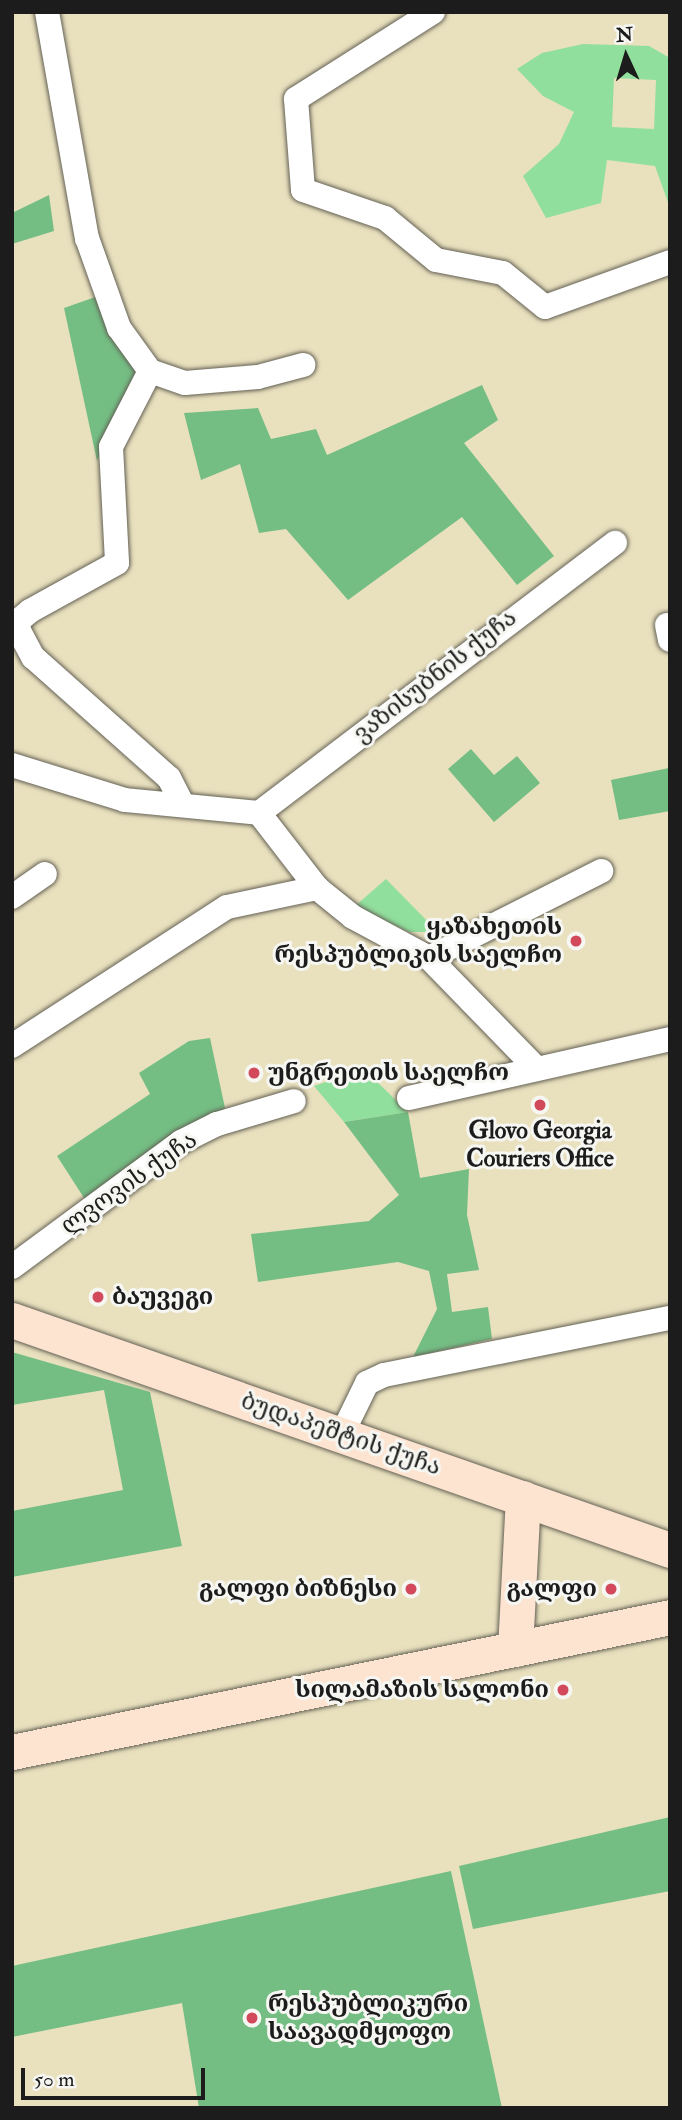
<!DOCTYPE html>
<meta charset="utf-8">
<style>
body{margin:0}
#map{position:relative;width:682px;height:2120px;overflow:hidden;background:#e9e0be;font-family:"IM FELL Double Pica","Noto Serif Georgian",serif}
div>[style]{position:absolute}
.green>*{inset:0;background:#91df9d}
.forest>*{inset:0;background:#74be84}
.roads{filter:drop-shadow(0 0 2px #646155) drop-shadow(0 0 2px #646155)}
.street>*{height:24px;margin:-12px;padding:0 12px;transform-origin:12px;border-radius:12px;background:#fff}
.secondary>*{height:35px;margin:-17.5px;padding:0 17.5px;transform-origin:17.5px;border-radius:17.5px;background:#fde4d1}
.dots>*{width:19px;height:19px;translate:-50% -50%;box-sizing:border-box;border:4px solid #f6f6f2;border-radius:50%}
span{translate:-50% -50%;white-space:nowrap;text-align:center;line-height:1.15;-webkit-text-stroke:6px #f6f6f2;paint-order:stroke}
.street-label{font-size:24px;color:#1c1c1c}
.poi-label{font-size:24px;color:#1c1c1c;font-weight:700}
.right{translate:-100% -50%;text-align:right}
.left{translate:0 -50%;text-align:left}
.frame{position:absolute;inset:0;border:14px solid #1c1c1c;pointer-events:none}
.north{position:absolute;left:591px;top:21px;width:70px;height:70px;-webkit-text-stroke:5px #f6f6f2;paint-order:stroke;rotate:356deg;font-size:19px;font-weight:700;line-height:28px;text-align:center;color:#1c1c1c}
.north::after{content:'';display:block;margin:auto;width:24px;height:32px;background:#1c1c1c;clip-path:polygon(50% 0,100% 100%,50% 72%,0 100%)}
.scale{position:absolute;left:21px;top:2068px;width:184px;height:32px;box-sizing:border-box;border:4px solid #1c1c1c;border-top:0;padding-left:9px;font-size:21px;line-height:24px;white-space:nowrap;color:#1c1c1c;-webkit-text-stroke:5px #f6f6f2;paint-order:stroke}
</style>
<div id="map">
<div class="green">
<i style="clip-path:polygon(evenodd,583px 44px,649px 46px,670px 58px,670px 208px,655px 166px,607px 160px,601px 203px,546px 218px,523px 176px,559px 144px,574px 112px,543px 96px,517px 69px,542px 53px,583px 44px,614px 78px,656px 80px,654px 129px,612px 127px,614px 78px)"></i>
<i style="clip-path:polygon(386px 879px,438px 932px,409px 932px,354px 907px)"></i>
<i style="clip-path:polygon(364px 1069px,408px 1112px,344px 1122px,314px 1086px)"></i>
</div>
<div class="forest">
<i style="clip-path:polygon(49px 195px,54px 231px,12px 244px,12px 213px)"></i>
<i style="clip-path:polygon(101px 295px,136px 372px,97px 461px,64px 308px)"></i>
<i style="clip-path:polygon(482px 385px,498px 420px,464px 443px,554px 556px,517px 585px,462px 517px,348px 600px,286px 529px,259px 533px,240px 464px,201px 480px,184px 413px,258px 408px,271px 439px,316px 429px,327px 455px)"></i>
<i style="clip-path:polygon(471px 749px,494px 775px,517px 756px,540px 783px,494px 822px,448px 769px)"></i>
<i style="clip-path:polygon(669px 768px,670px 811px,619px 820px,611px 780px)"></i>
<i style="clip-path:polygon(210px 1038px,225px 1108px,86px 1201px,57px 1156px,150px 1094px,139px 1073px,189px 1041px)"></i>
<i style="clip-path:polygon(408px 1112px,420px 1178px,469px 1169px,467px 1215px,479px 1270px,447px 1274px,452px 1312px,488px 1307px,492px 1339px,413px 1357px,437px 1309px,429px 1271px,398px 1262px,258px 1282px,251px 1234px,369px 1221px,399px 1195px,344px 1122px)"></i>
<i style="clip-path:polygon(12px 1352px,150px 1392px,182px 1546px,12px 1577px,12px 1511px,123px 1490px,104px 1390px,12px 1405px)"></i>
<i style="clip-path:polygon(670px 1817px,670px 1891px,473px 1929px,459px 1866px)"></i>
<i style="clip-path:polygon(451px 1871px,502px 2108px,199px 2108px,182px 2003px,12px 2037px,12px 1966px)"></i>
</div>
<div class="roads">
<div class="street">
<i style="left:47px;top:12px;width:230px;rotate:80deg"></i>
<i style="left:87px;top:238px;width:96px;rotate:70.4deg"></i>
<i style="left:119px;top:328px;width:53px;rotate:54.2deg"></i>
<i style="left:433px;top:12px;width:162px;rotate:147.6deg"></i>
<i style="left:296px;top:99px;width:91px;rotate:85.6deg"></i>
<i style="left:303px;top:190px;width:87px;rotate:18.9deg"></i>
<i style="left:385px;top:218px;width:66px;rotate:39.5deg"></i>
<i style="left:436px;top:260px;width:68px;rotate:11deg"></i>
<i style="left:503px;top:273px;width:54px;rotate:39deg"></i>
<i style="left:545px;top:307px;width:133px;rotate:-19.8deg"></i>
<i style="left:150px;top:371px;width:85px;rotate:117.2deg"></i>
<i style="left:111px;top:447px;width:116px;rotate:87deg"></i>
<i style="left:117px;top:563px;width:99px;rotate:151.1deg"></i>
<i style="left:30px;top:611px;width:16px;rotate:140deg"></i>
<i style="left:18px;top:621px;width:10px;rotate:84deg"></i>
<i style="left:19px;top:631px;width:30px;rotate:62deg"></i>
<i style="left:33px;top:657px;width:182px;rotate:41.7deg"></i>
<i style="left:169px;top:778px;width:27px;rotate:63deg"></i>
<i style="left:150px;top:371px;width:37px;rotate:19deg"></i>
<i style="left:185px;top:383px;width:73px;rotate:-4.7deg"></i>
<i style="left:258px;top:377px;width:47px;rotate:-14.9deg"></i>
<i style="left:667px;top:625px;width:15px;rotate:79deg"></i>
<i style="left:12px;top:765px;width:118px;rotate:17.2deg"></i>
<i style="left:125px;top:800px;width:135px;rotate:5.5deg"></i>
<i style="left:259px;top:813px;width:447px;rotate:-37.2deg"></i>
<i style="left:259px;top:813px;width:95px;rotate:52.3deg"></i>
<i style="left:317px;top:888px;width:46px;rotate:38.9deg"></i>
<i style="left:353px;top:917px;width:86px;rotate:28.3deg"></i>
<i style="left:429px;top:958px;width:152px;rotate:45.8deg"></i>
<i style="left:12px;top:897px;width:40px;rotate:-34.9deg"></i>
<i style="left:429px;top:958px;width:193px;rotate:-26.8deg"></i>
<i style="left:12px;top:1046px;width:256px;rotate:-32.9deg"></i>
<i style="left:227px;top:907px;width:92px;rotate:-11.9deg"></i>
<i style="left:409px;top:1098px;width:268px;rotate:-12.7deg"></i>
<i style="left:12px;top:1267px;width:210px;rotate:-36.5deg"></i>
<i style="left:181px;top:1142px;width:40px;rotate:-26.6deg"></i>
<i style="left:217px;top:1124px;width:80px;rotate:-16.6deg"></i>
<i style="left:342px;top:1434px;width:57px;rotate:-63.9deg"></i>
<i style="left:367px;top:1383px;width:19px;rotate:-25deg"></i>
<i style="left:384px;top:1375px;width:292px;rotate:-11.3deg"></i>
</div>
<div class="secondary">
<i style="left:12px;top:1320px;width:697px;rotate:19.27deg"></i>
<i style="left:515px;top:1649px;width:151px;rotate:-87deg"></i>
<i style="left:12px;top:1752px;width:672px;rotate:-11.59deg"></i>
</div>
</div>
<div class="dots">
<i style="left:576px;top:941px;background:#d1495b"></i>
<i style="left:254px;top:1073px;background:#d1495b"></i>
<i style="left:540px;top:1105px;background:#d1495b"></i>
<i style="left:98px;top:1297px;background:#d1495b"></i>
<i style="left:411px;top:1589px;background:#d1495b"></i>
<i style="left:611px;top:1589px;background:#d1495b"></i>
<i style="left:563px;top:1690px;background:#d1495b"></i>
<i style="left:252px;top:2018px;background:#d1495b"></i>
</div>
<div class="street-label">
<span style="left:435px;top:676px;rotate:-38deg">ვაზისუბნის ქუჩა</span>
<span style="left:129px;top:1183px;rotate:-35deg">ლვოვის ქუჩა</span>
<span style="left:341px;top:1434px;rotate:19deg">ბუდაპეშტის ქუჩა</span>
</div>
<div class="poi-label">
<span class="right" style="left:562px;top:941px">ყაზახეთის<br>რესპუბლიკის საელჩო</span>
<span class="left" style="left:268px;top:1073px">უნგრეთის საელჩო</span>
<span style="left:540px;top:1145px">Glovo Georgia<br>Couriers Office</span>
<span class="left" style="left:112px;top:1297px">ბაუვეგი</span>
<span class="right" style="left:397px;top:1589px">გალფი ბიზნესი</span>
<span class="right" style="left:597px;top:1589px">გალფი</span>
<span class="right" style="left:549px;top:1690px">სილამაზის სალონი</span>
<span class="left" style="left:268px;top:2018px">რესპუბლიკური<br>საავადმყოფო</span>
</div>
<div class="frame"></div>
<div class="north">N</div>
<div class="scale">50 m</div>
</div>
